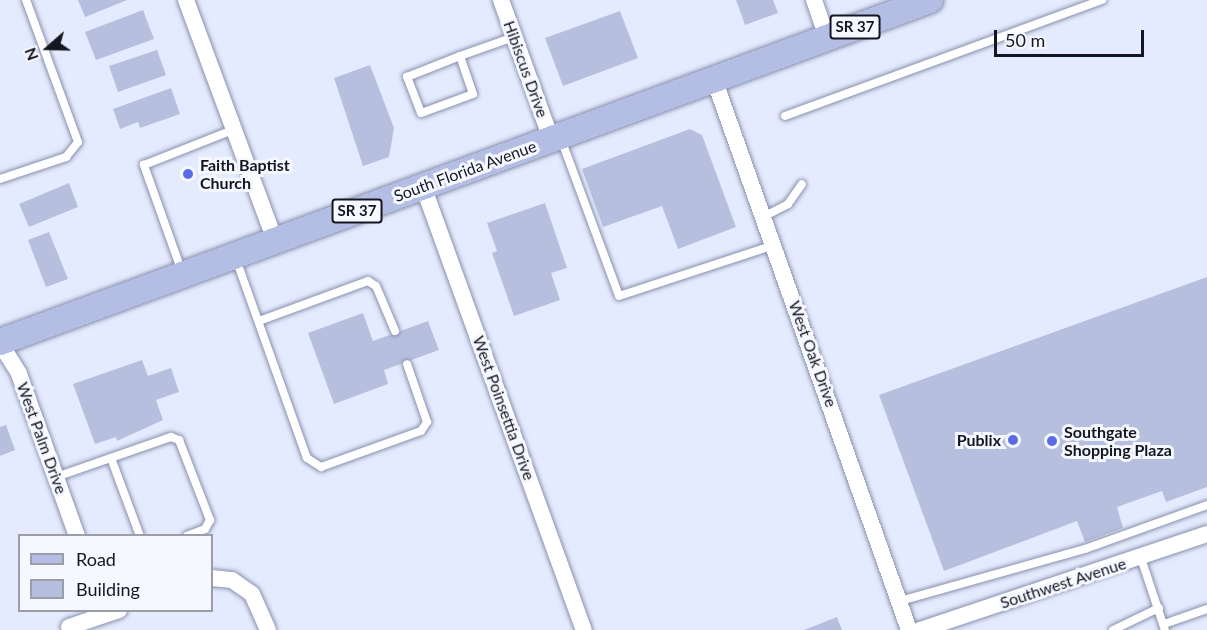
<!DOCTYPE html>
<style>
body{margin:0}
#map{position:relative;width:1207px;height:630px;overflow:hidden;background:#e5ebfe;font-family:Lato,sans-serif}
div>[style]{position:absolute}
.building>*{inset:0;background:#b7bfde}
.roads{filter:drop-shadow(0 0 2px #8890ad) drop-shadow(0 0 2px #8890ad)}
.lane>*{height:8px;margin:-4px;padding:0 4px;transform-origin:4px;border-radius:4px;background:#fff}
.street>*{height:16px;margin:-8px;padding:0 8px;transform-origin:8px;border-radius:8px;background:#fff}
.primary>*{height:26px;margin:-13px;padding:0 13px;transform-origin:13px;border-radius:13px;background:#b4bee5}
.dots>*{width:16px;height:16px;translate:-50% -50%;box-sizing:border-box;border:3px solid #f6f8ff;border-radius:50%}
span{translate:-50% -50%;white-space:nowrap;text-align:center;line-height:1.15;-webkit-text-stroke:6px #f6f8ff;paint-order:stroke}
.shield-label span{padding:2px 4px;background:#f6f8ff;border:2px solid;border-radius:4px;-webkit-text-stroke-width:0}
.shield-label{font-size:15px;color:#141722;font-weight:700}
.street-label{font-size:16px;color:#141722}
.poi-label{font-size:16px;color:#141722;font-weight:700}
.left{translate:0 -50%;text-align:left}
.right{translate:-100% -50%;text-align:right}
.legend{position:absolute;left:18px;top:534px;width:195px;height:78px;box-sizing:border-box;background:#f6f8ff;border:2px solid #9c9ea7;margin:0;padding:8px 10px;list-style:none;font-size:18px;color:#141722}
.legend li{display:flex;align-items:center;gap:12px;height:30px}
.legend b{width:30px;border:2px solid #9c9ea7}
.north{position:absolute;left:18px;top:18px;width:60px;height:60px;-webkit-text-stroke:4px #f6f8ff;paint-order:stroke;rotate:250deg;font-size:16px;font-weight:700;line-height:24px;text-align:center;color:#141722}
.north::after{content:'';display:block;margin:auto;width:21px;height:27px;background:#141722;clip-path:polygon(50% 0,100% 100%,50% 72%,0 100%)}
.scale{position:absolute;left:994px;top:30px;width:150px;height:27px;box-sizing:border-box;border:3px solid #141722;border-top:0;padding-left:8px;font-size:18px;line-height:21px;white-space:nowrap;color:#141722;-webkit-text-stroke:4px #f6f8ff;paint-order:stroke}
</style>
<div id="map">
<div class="building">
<i style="clip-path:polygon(78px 0,127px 0,85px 17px)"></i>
<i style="clip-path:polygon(736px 0,773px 0,778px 13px,745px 25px)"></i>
<i style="clip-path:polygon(143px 10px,154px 39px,96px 60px,85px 32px)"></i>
<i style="clip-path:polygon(620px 11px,638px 58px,563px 86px,545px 38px)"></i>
<i style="clip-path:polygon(157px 50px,166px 75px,118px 92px,109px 66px)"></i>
<i style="clip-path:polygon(370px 65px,394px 128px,389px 157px,363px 166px,334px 78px)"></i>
<i style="clip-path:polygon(171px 88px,180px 114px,140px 128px,138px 122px,120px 129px,113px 109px)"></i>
<i style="clip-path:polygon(690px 129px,702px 135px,736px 227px,678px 249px,662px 206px,603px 227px,582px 169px)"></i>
<i style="clip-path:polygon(69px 183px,78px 207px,29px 227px,19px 204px)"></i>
<i style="clip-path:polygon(545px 203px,567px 268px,551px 273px,560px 300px,514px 316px,492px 253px,497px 251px,487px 223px)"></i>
<i style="clip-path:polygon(49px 232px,68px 279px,46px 287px,28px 240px)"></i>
<i style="clip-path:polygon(1207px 277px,1207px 487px,1166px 502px,1162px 491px,1117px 507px,1123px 528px,1085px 542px,1077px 521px,944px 571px,879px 395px)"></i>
<i style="clip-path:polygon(363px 313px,373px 341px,428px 321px,439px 350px,384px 370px,388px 384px,334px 404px,308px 333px)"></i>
<i style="clip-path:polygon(142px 360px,148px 376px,171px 368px,179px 392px,156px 400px,163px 420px,117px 441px,116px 437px,95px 444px,73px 384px)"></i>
<i style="clip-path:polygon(6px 425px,15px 450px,0 456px,0 427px)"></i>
<i style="clip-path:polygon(837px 617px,842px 630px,804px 630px)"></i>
</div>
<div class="roads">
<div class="lane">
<i style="left:460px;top:56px;width:40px;rotate:71.1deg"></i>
<i style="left:473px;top:94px;width:55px;rotate:159.9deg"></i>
<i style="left:421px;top:113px;width:39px;rotate:-111deg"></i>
<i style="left:407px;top:77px;width:57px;rotate:-21.6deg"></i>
<i style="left:460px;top:56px;width:57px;rotate:-19.4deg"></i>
<i style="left:785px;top:116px;width:338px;rotate:-20.1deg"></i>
<i style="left:561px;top:139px;width:167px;rotate:69.7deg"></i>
<i style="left:619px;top:296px;width:163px;rotate:-18.2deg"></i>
<i style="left:0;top:179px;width:70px;rotate:-18.4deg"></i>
<i style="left:66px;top:157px;width:19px;rotate:-51deg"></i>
<i style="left:78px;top:142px;width:151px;rotate:-110.1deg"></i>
<i style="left:763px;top:217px;width:28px;rotate:-27deg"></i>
<i style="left:788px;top:204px;width:24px;rotate:-55deg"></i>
<i style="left:236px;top:259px;width:211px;rotate:70.4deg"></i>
<i style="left:307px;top:458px;width:17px;rotate:33deg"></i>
<i style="left:321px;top:467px;width:106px;rotate:-19.8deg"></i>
<i style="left:421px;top:431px;width:11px;rotate:-56deg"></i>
<i style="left:427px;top:422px;width:61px;rotate:-109deg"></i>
<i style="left:182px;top:272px;width:114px;rotate:-109.6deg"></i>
<i style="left:144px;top:165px;width:96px;rotate:-21.5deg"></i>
<i style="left:259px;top:321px;width:116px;rotate:-20.2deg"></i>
<i style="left:368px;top:281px;width:9px;rotate:32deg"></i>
<i style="left:376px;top:286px;width:49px;rotate:67.1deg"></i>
<i style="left:111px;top:458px;width:83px;rotate:69.6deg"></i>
<i style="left:56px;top:477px;width:122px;rotate:-19.2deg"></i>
<i style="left:171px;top:437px;width:9px;rotate:21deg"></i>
<i style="left:179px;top:440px;width:86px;rotate:68.8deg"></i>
<i style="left:210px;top:520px;width:10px;rotate:119deg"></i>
<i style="left:205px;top:529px;width:19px;rotate:159deg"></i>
<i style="left:1141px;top:558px;width:76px;rotate:71.6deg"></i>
<i style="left:900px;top:601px;width:192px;rotate:-15.7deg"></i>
<i style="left:1085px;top:549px;width:130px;rotate:-19.8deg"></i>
<i style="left:1164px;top:624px;width:46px;rotate:-19.2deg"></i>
<i style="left:1113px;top:630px;width:51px;rotate:-25.6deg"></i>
</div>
<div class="street">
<i style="left:186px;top:0;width:257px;rotate:69.7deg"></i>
<i style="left:501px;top:0;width:148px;rotate:70.2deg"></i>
<i style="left:814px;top:0;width:39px;rotate:71deg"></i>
<i style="left:714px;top:79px;width:584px;rotate:70.51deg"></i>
<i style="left:423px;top:186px;width:472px;rotate:70.1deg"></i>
<i style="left:0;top:343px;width:36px;rotate:58deg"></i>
<i style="left:19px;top:374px;width:172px;rotate:70.3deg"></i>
<i style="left:212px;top:578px;width:20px;rotate:6deg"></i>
<i style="left:232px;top:580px;width:24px;rotate:35deg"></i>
<i style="left:252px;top:594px;width:39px;rotate:66deg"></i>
<i style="left:69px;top:627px;width:53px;rotate:-18.8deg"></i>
<i style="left:920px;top:630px;width:303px;rotate:-18.5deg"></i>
</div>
<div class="primary">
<i style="left:0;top:342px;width:991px;rotate:-20.19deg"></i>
</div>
</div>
<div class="dots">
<i style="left:188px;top:174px;background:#5a6ce3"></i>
<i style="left:1013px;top:440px;background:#5a6ce3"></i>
<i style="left:1052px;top:441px;background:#5a6ce3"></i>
</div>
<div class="shield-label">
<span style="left:855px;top:27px">SR 37</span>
<span style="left:357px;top:211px">SR 37</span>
</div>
<div class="street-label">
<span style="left:526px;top:69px;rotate:70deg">Hibiscus Drive</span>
<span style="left:465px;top:171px;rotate:-20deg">South Florida Avenue</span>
<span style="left:813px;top:354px;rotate:70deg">West Oak Drive</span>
<span style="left:504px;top:408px;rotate:70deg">West Poinsettia Drive</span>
<span style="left:42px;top:438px;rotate:70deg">West Palm Drive</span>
<span style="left:1063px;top:583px;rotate:-18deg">Southwest Avenue</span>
</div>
<div class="poi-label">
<span class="left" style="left:200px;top:174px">Faith Baptist<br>Church</span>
<span class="left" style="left:1064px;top:441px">Southgate<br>Shopping Plaza</span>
<span class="right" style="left:1001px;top:440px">Publix</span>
</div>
<ul class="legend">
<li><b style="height:8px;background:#b4bee5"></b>Road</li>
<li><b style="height:16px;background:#b7bfde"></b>Building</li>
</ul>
<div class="north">N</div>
<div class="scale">50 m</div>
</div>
